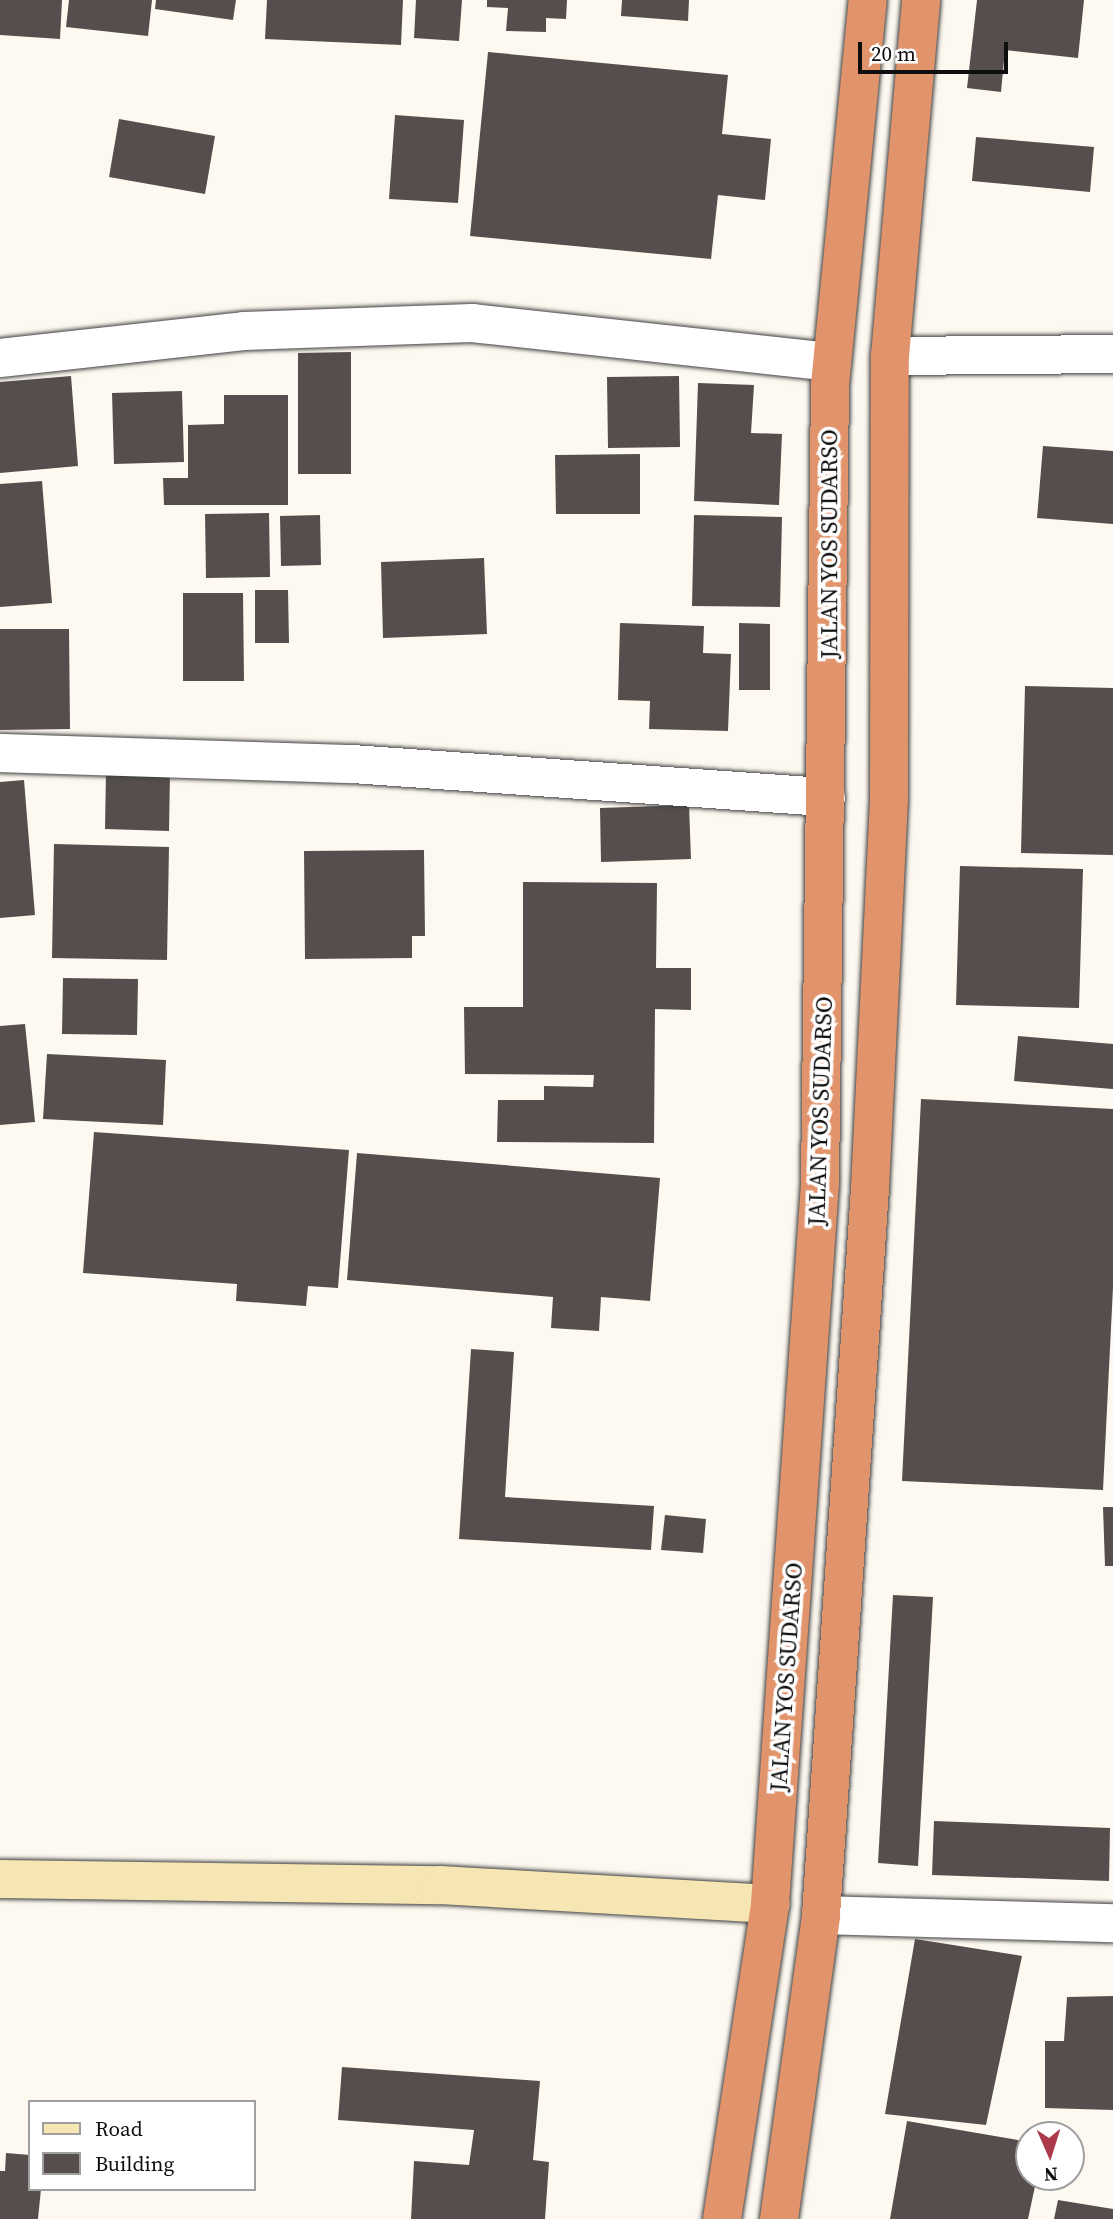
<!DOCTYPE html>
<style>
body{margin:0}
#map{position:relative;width:1113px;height:2219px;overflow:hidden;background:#fdf9f1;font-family:"Source Serif 4",serif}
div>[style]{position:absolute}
.building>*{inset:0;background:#554e4c}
.roads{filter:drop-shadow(0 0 2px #414141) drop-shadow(0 0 2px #414141)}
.street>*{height:38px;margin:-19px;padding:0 19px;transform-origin:19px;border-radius:19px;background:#fff}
.secondary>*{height:38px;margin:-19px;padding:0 19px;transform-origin:19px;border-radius:19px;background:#f5e6b4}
.highway>*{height:38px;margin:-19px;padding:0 19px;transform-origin:19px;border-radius:19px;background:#e1946b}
span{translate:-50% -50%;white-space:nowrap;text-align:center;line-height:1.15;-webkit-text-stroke:7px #fff;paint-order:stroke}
.street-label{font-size:24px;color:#0e0e0e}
.legend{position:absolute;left:28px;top:2100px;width:228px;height:91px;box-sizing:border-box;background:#fff;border:2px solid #9f9f9f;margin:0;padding:9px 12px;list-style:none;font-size:21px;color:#0e0e0e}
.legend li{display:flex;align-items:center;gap:14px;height:35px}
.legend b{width:35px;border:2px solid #9f9f9f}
.north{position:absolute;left:1015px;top:2121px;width:70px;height:70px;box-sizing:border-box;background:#fff;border:2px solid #9f9f9f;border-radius:50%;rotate:177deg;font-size:19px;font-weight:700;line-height:28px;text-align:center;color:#0e0e0e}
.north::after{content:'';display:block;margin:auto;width:24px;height:32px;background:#ac384a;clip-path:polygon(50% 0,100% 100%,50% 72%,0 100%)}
.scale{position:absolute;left:858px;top:42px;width:150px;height:32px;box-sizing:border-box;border:4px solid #0e0e0e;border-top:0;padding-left:9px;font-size:21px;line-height:24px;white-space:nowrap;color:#0e0e0e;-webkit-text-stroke:5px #fff;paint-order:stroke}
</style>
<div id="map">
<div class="building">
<i style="clip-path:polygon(0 0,62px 0,60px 39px,0 35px)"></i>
<i style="clip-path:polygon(69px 0,152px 0,148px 36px,66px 27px)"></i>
<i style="clip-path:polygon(156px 0,236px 0,233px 20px,155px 9px)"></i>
<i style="clip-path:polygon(267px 0,403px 0,401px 45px,265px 39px)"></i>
<i style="clip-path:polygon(416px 0,462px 0,459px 41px,414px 38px)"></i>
<i style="clip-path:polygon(487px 0,567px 0,566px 19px,546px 18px,546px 32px,506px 31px,508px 8px,487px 7px)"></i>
<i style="clip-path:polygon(622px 0,689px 0,688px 21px,621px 16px)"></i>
<i style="clip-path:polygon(977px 0,1084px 0,1078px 58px,1005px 50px,1001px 92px,967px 88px)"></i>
<i style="clip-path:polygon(488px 52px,728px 75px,722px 134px,771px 139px,765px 200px,718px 195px,711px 259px,470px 236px)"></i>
<i style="clip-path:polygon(395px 115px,464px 120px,458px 203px,389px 199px)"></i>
<i style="clip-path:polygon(119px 119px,215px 136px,205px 194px,109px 177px)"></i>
<i style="clip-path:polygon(976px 137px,1094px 147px,1090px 192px,972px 181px)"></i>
<i style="clip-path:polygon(351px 352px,351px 474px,298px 474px,298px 353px)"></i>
<i style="clip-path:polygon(71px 376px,78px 466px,0 473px,0 382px)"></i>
<i style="clip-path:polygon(679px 376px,680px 447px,608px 448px,607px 377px)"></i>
<i style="clip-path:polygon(698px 383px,754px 385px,751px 433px,782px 434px,779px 505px,694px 501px)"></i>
<i style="clip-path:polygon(182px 391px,184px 462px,114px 464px,112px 393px)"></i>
<i style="clip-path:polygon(224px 395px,288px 395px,288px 505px,164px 505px,163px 478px,188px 478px,188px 425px,224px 424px)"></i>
<i style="clip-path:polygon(1043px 446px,1113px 451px,1113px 524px,1037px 518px)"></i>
<i style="clip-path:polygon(640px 454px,640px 514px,556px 514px,555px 455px)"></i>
<i style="clip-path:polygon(42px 481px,52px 603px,0 607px,0 484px)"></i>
<i style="clip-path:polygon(269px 513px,270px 577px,206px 578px,205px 514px)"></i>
<i style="clip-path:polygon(320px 515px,321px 565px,281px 566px,280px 516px)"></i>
<i style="clip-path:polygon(694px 515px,782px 517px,780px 607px,692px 606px)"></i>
<i style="clip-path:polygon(484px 558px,487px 634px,383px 638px,381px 562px)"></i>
<i style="clip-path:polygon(255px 590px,288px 590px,289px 643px,255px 643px)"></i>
<i style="clip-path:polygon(183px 593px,243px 593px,244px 681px,183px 681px)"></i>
<i style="clip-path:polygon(620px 623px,704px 626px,703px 653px,731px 654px,728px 731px,649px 729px,650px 701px,618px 700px)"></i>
<i style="clip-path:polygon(739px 623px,770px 624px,770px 690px,739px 690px)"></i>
<i style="clip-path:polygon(0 629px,69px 629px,70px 729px,0 730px)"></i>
<i style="clip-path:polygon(1025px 686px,1113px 688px,1113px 855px,1021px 853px)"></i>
<i style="clip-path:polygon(106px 772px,170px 773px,169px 831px,105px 829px)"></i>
<i style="clip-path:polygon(24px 780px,35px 915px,0 918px,0 782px)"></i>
<i style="clip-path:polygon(689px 805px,691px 859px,601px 862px,600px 808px)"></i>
<i style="clip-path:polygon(54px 844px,169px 847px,167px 960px,52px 958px)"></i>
<i style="clip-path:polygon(424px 850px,425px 936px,412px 936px,412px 958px,305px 959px,304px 851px)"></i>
<i style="clip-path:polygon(960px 866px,1083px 869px,1079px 1008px,956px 1005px)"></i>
<i style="clip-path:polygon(523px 882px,657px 883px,656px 968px,691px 968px,691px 1010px,655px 1009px,654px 1143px,497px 1142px,498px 1100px,544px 1100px,544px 1086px,593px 1087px,594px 1075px,465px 1074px,464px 1007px,523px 1007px)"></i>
<i style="clip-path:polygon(63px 978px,138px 979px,137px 1035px,62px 1034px)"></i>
<i style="clip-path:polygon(25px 1024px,35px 1122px,0 1125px,0 1026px)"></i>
<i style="clip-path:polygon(1018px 1036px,1113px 1044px,1113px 1089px,1014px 1081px)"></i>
<i style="clip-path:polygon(47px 1054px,166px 1060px,163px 1125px,43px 1119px)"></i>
<i style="clip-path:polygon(921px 1099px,1113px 1109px,1113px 1287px,1103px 1490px,902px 1481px)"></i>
<i style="clip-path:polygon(94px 1132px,349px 1150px,338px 1288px,308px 1286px,306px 1306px,236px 1301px,237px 1284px,83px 1273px)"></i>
<i style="clip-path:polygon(357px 1153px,660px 1178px,650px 1301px,601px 1297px,599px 1331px,551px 1328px,553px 1297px,347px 1280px)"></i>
<i style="clip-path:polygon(471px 1349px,514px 1352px,505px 1497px,654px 1506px,651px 1550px,459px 1539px)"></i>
<i style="clip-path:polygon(1103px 1507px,1113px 1507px,1113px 1566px,1105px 1566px)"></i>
<i style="clip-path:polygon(665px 1515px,706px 1519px,703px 1553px,661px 1550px)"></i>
<i style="clip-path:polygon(893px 1595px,933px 1597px,918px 1866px,878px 1863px)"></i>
<i style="clip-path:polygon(934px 1821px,1110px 1828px,1109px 1881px,932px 1875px)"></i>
<i style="clip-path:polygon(915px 1939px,1022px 1956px,986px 2125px,885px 2114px)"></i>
<i style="clip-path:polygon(1113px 1996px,1113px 2110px,1045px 2108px,1045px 2041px,1064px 2041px,1067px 1997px)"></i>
<i style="clip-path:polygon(342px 2067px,540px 2081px,533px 2160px,549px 2162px,545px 2219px,411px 2219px,414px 2161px,469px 2165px,474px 2130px,338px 2120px)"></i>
<i style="clip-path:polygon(907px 2121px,1029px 2142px,1029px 2177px,1037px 2177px,1028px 2219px,890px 2219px)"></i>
<i style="clip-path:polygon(6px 2153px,30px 2155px,30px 2189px,41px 2189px,38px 2219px,0 2219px,0 2171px,5px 2171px)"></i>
<i style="clip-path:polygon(1058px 2200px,1113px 2209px,1113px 2219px,1054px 2219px)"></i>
</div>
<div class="roads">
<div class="street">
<i style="left:890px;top:356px;width:223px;rotate:-0.5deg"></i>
<i style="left:0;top:358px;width:245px;rotate:-6.3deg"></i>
<i style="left:244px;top:331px;width:228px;rotate:-2deg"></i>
<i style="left:472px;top:323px;width:362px;rotate:6.2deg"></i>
<i style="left:0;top:753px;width:352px;rotate:1.8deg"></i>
<i style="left:352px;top:764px;width:475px;rotate:4deg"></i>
<i style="left:821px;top:1915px;width:292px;rotate:1.6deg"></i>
</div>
<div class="secondary">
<i style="left:0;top:1879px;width:440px;rotate:0.8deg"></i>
<i style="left:440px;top:1885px;width:331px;rotate:3.3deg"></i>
</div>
<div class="highway">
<i style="left:722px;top:2219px;width:319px;rotate:-81.3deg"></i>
<i style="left:770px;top:1904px;width:723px;rotate:-86.03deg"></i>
<i style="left:820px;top:1183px;width:798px;rotate:-89.28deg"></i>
<i style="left:830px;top:385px;width:387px;rotate:-84.4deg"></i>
<i style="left:779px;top:2219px;width:307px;rotate:-82.1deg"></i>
<i style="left:821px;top:1915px;width:729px;rotate:-86.14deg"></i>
<i style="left:870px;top:1188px;width:390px;rotate:-87.2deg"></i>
<i style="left:889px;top:798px;width:442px;rotate:-89.9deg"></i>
<i style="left:890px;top:356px;width:357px;rotate:-85deg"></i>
</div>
</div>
<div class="street-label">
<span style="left:829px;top:544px;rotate:-90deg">JALAN YOS SUDARSO</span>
<span style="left:820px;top:1111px;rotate:-88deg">JALAN YOS SUDARSO</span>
<span style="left:786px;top:1677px;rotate:-86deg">JALAN YOS SUDARSO</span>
</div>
<ul class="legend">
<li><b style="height:9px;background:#f5e6b4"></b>Road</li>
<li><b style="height:19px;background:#554e4c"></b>Building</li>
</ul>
<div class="north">N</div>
<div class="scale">20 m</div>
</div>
